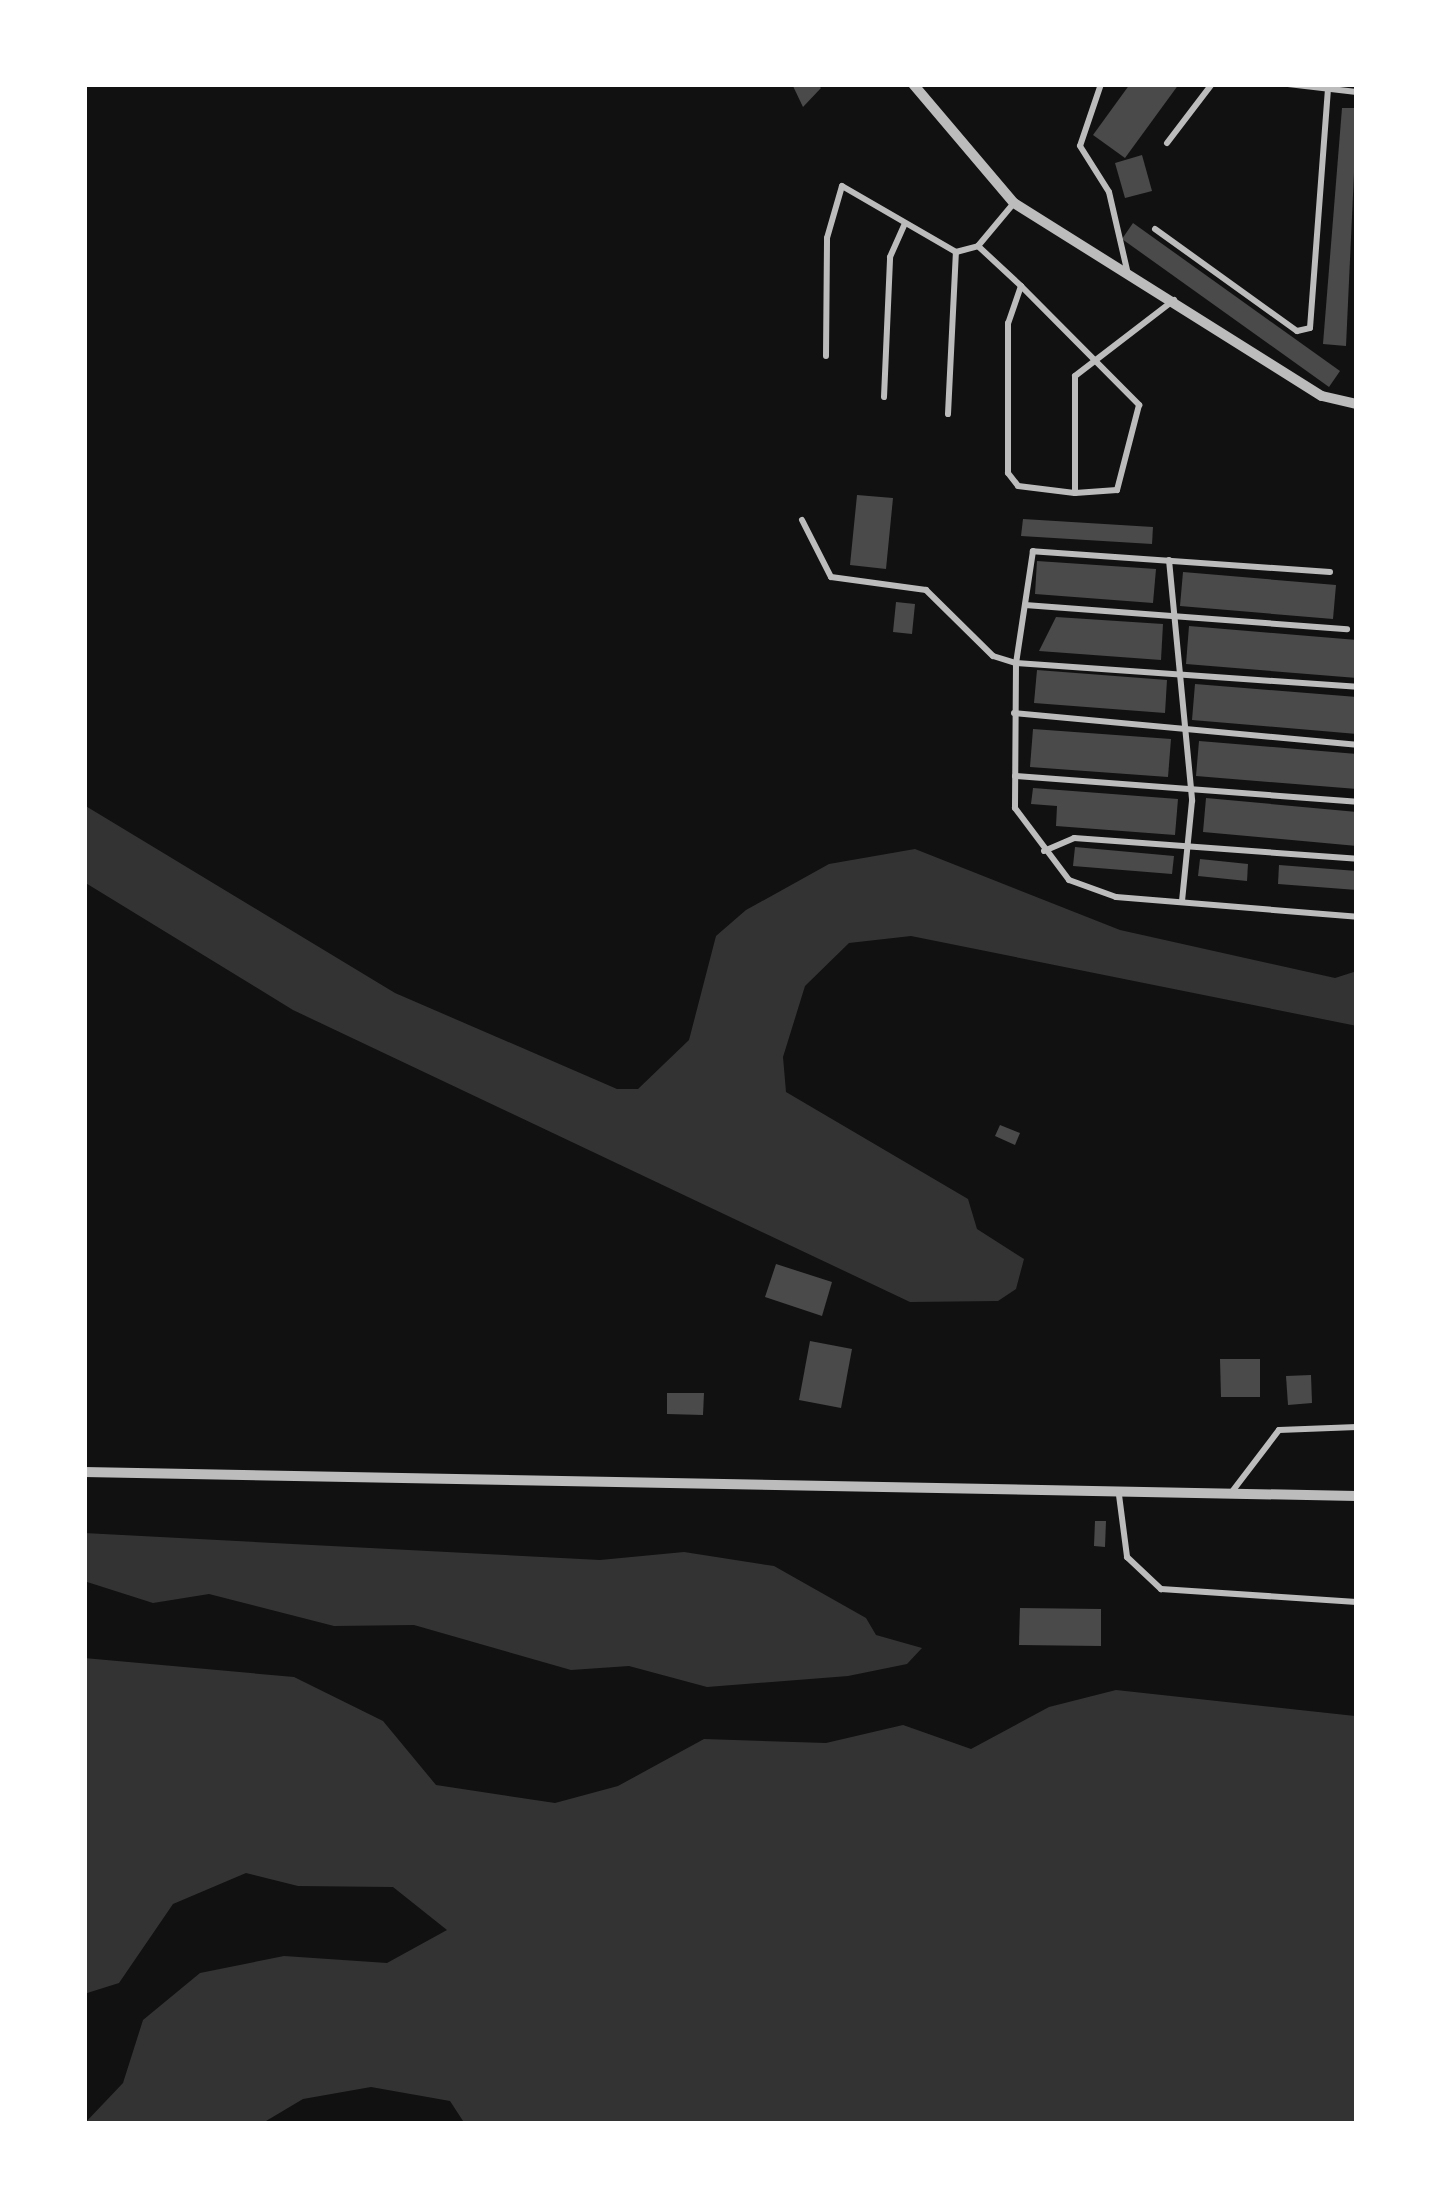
<!DOCTYPE html>
<style>
body{margin:0}
#map{position:relative;width:1441px;height:2208px;overflow:hidden;background:#111;font-family:"Work Sans",sans-serif}
div>[style]{position:absolute}
.water>*{inset:0;background:#333}
.building>*{inset:0;background:#4a4a4a}
.service>*{height:6px;margin:-3px;padding:0 3px;transform-origin:3px;border-radius:3px;background:#bcbcbc}
.minor>*{height:10px;margin:-5px;padding:0 5px;transform-origin:5px;border-radius:5px;background:#bcbcbc}
span{translate:-50% -50%;white-space:nowrap;text-align:center;line-height:1.15;-webkit-text-stroke:10px #fff;paint-order:stroke}
.frame{position:absolute;inset:0;border:87px solid #fff;pointer-events:none}
</style>
<div id="map">
<div class="water">
<i style="clip-path:polygon(84px 805px,395px 993px,617px 1089px,638px 1089px,689px 1040px,716px 936px,746px 910px,829px 864px,915px 849px,1120px 930px,1335px 978px,1357px 971px,1357px 1026px,911px 936px,849px 943px,805px 986px,783px 1057px,786px 1092px,968px 1199px,977px 1229px,1024px 1259px,1016px 1289px,998px 1301px,910px 1302px,293px 1010px,84px 882px)"></i>
<i style="clip-path:polygon(84px 1533px,600px 1560px,684px 1552px,774px 1566px,866px 1618px,876px 1635px,922px 1648px,907px 1664px,848px 1676px,707px 1687px,629px 1666px,571px 1670px,414px 1625px,334px 1626px,209px 1594px,153px 1603px,84px 1581px)"></i>
<i style="clip-path:polygon(84px 1658px,294px 1677px,383px 1721px,436px 1785px,555px 1803px,618px 1786px,704px 1739px,826px 1743px,903px 1725px,971px 1749px,1049px 1707px,1116px 1690px,1355px 1716px,1357px 2124px,465px 2124px,450px 2101px,371px 2087px,303px 2099px,261px 2124px,84px 2124px,123px 2083px,143px 2020px,200px 1973px,284px 1956px,387px 1963px,447px 1930px,393px 1887px,298px 1886px,246px 1873px,173px 1904px,119px 1983px,84px 1994px)"></i>
</div>
<div class="building">
<i style="clip-path:polygon(792px 84px,817px 84px,821px 88px,803px 107px)"></i>
<i style="clip-path:polygon(1130px 84px,1179px 84px,1125px 158px,1093px 135px)"></i>
<i style="clip-path:polygon(1342px 108px,1357px 108px,1346px 346px,1323px 344px)"></i>
<i style="clip-path:polygon(1142px 155px,1152px 191px,1125px 198px,1115px 163px)"></i>
<i style="clip-path:polygon(1133px 223px,1340px 371px,1329px 387px,1122px 239px)"></i>
<i style="clip-path:polygon(857px 495px,893px 498px,886px 569px,850px 565px)"></i>
<i style="clip-path:polygon(1023px 519px,1153px 527px,1152px 544px,1021px 536px)"></i>
<i style="clip-path:polygon(1037px 561px,1156px 569px,1153px 603px,1035px 594px)"></i>
<i style="clip-path:polygon(1183px 572px,1336px 585px,1333px 619px,1180px 606px)"></i>
<i style="clip-path:polygon(896px 602px,915px 604px,912px 634px,893px 632px)"></i>
<i style="clip-path:polygon(1056px 617px,1163px 624px,1161px 660px,1039px 651px)"></i>
<i style="clip-path:polygon(1189px 626px,1357px 640px,1357px 678px,1186px 664px)"></i>
<i style="clip-path:polygon(1037px 670px,1167px 680px,1165px 713px,1034px 703px)"></i>
<i style="clip-path:polygon(1195px 684px,1357px 697px,1357px 734px,1192px 720px)"></i>
<i style="clip-path:polygon(1033px 729px,1171px 739px,1168px 777px,1030px 767px)"></i>
<i style="clip-path:polygon(1199px 741px,1357px 754px,1357px 789px,1196px 776px)"></i>
<i style="clip-path:polygon(1033px 788px,1178px 799px,1175px 835px,1056px 826px,1057px 806px,1031px 804px)"></i>
<i style="clip-path:polygon(1206px 798px,1357px 812px,1357px 846px,1203px 832px)"></i>
<i style="clip-path:polygon(1075px 847px,1174px 856px,1172px 874px,1073px 866px)"></i>
<i style="clip-path:polygon(1200px 859px,1248px 864px,1247px 881px,1198px 876px)"></i>
<i style="clip-path:polygon(1279px 865px,1357px 871px,1357px 890px,1278px 884px)"></i>
<i style="clip-path:polygon(1000px 1125px,1020px 1133px,1015px 1145px,995px 1136px)"></i>
<i style="clip-path:polygon(776px 1264px,832px 1282px,822px 1316px,765px 1297px)"></i>
<i style="clip-path:polygon(810px 1341px,852px 1349px,841px 1408px,799px 1400px)"></i>
<i style="clip-path:polygon(1220px 1359px,1260px 1359px,1260px 1397px,1221px 1397px)"></i>
<i style="clip-path:polygon(1311px 1375px,1312px 1403px,1288px 1405px,1286px 1376px)"></i>
<i style="clip-path:polygon(667px 1393px,704px 1393px,703px 1415px,667px 1414px)"></i>
<i style="clip-path:polygon(1095px 1521px,1106px 1521px,1105px 1547px,1094px 1546px)"></i>
<i style="clip-path:polygon(1020px 1608px,1101px 1609px,1101px 1646px,1019px 1645px)"></i>
</div>
<div class="service">
<i style="left:1101px;top:84px;width:65px;rotate:108.7deg"></i>
<i style="left:1080px;top:146px;width:54px;rotate:57.8deg"></i>
<i style="left:1109px;top:192px;width:80px;rotate:77deg"></i>
<i style="left:1288px;top:84px;width:69px;rotate:6.6deg"></i>
<i style="left:1167px;top:143px;width:74px;rotate:-52.7deg"></i>
<i style="left:1155px;top:229px;width:175px;rotate:35.7deg"></i>
<i style="left:1297px;top:331px;width:13px;rotate:-13deg"></i>
<i style="left:1310px;top:328px;width:239px;rotate:-85.7deg"></i>
<i style="left:978px;top:246px;width:59px;rotate:42.9deg"></i>
<i style="left:1021px;top:286px;width:39px;rotate:109deg"></i>
<i style="left:1008px;top:323px;width:150px;rotate:90deg"></i>
<i style="left:1008px;top:473px;width:16px;rotate:52deg"></i>
<i style="left:1018px;top:486px;width:57px;rotate:7deg"></i>
<i style="left:1075px;top:493px;width:117px;rotate:-90deg"></i>
<i style="left:1075px;top:376px;width:125px;rotate:-37.5deg"></i>
<i style="left:1021px;top:286px;width:168px;rotate:45.2deg"></i>
<i style="left:1139px;top:405px;width:88px;rotate:104.5deg"></i>
<i style="left:1117px;top:490px;width:42px;rotate:175.9deg"></i>
<i style="left:826px;top:356px;width:118px;rotate:-89.5deg"></i>
<i style="left:827px;top:238px;width:54px;rotate:-73.9deg"></i>
<i style="left:842px;top:186px;width:132px;rotate:30.1deg"></i>
<i style="left:956px;top:252px;width:23px;rotate:-15deg"></i>
<i style="left:978px;top:246px;width:56px;rotate:-50.1deg"></i>
<i style="left:884px;top:397px;width:140px;rotate:-87.5deg"></i>
<i style="left:890px;top:257px;width:35px;rotate:-66deg"></i>
<i style="left:948px;top:414px;width:162px;rotate:-87.2deg"></i>
<i style="left:802px;top:520px;width:64px;rotate:63deg"></i>
<i style="left:831px;top:577px;width:96px;rotate:7.8deg"></i>
<i style="left:926px;top:590px;width:94px;rotate:44.6deg"></i>
<i style="left:993px;top:656px;width:24px;rotate:17deg"></i>
<i style="left:1016px;top:663px;width:145px;rotate:90.4deg"></i>
<i style="left:1015px;top:808px;width:90px;rotate:53.1deg"></i>
<i style="left:1069px;top:880px;width:50px;rotate:19.9deg"></i>
<i style="left:1116px;top:897px;width:242px;rotate:4.7deg"></i>
<i style="left:1169px;top:560px;width:242px;rotate:84.5deg"></i>
<i style="left:1192px;top:801px;width:101px;rotate:95.7deg"></i>
<i style="left:1330px;top:572px;width:298px;rotate:-176deg"></i>
<i style="left:1033px;top:551px;width:113px;rotate:98.6deg"></i>
<i style="left:1016px;top:663px;width:342px;rotate:4deg"></i>
<i style="left:1025px;top:605px;width:323px;rotate:4.3deg"></i>
<i style="left:1014px;top:713px;width:344px;rotate:5.3deg"></i>
<i style="left:1015px;top:776px;width:343px;rotate:4.3deg"></i>
<i style="left:1044px;top:851px;width:33px;rotate:-23deg"></i>
<i style="left:1074px;top:838px;width:284px;rotate:4.2deg"></i>
<i style="left:1231px;top:1493px;width:79px;rotate:-52.7deg"></i>
<i style="left:1279px;top:1430px;width:78px;rotate:-2.2deg"></i>
<i style="left:1119px;top:1495px;width:63px;rotate:82.6deg"></i>
<i style="left:1127px;top:1557px;width:47px;rotate:43.3deg"></i>
<i style="left:1161px;top:1589px;width:196px;rotate:3.8deg"></i>
</div>
<div class="minor">
<i style="left:913px;top:84px;width:156px;rotate:49.7deg"></i>
<i style="left:1014px;top:203px;width:363px;rotate:32.1deg"></i>
<i style="left:1322px;top:396px;width:36px;rotate:13deg"></i>
<i style="left:84px;top:1472px;width:1273px;rotate:1.08deg"></i>
</div>
<div class="frame"></div>
</div>
